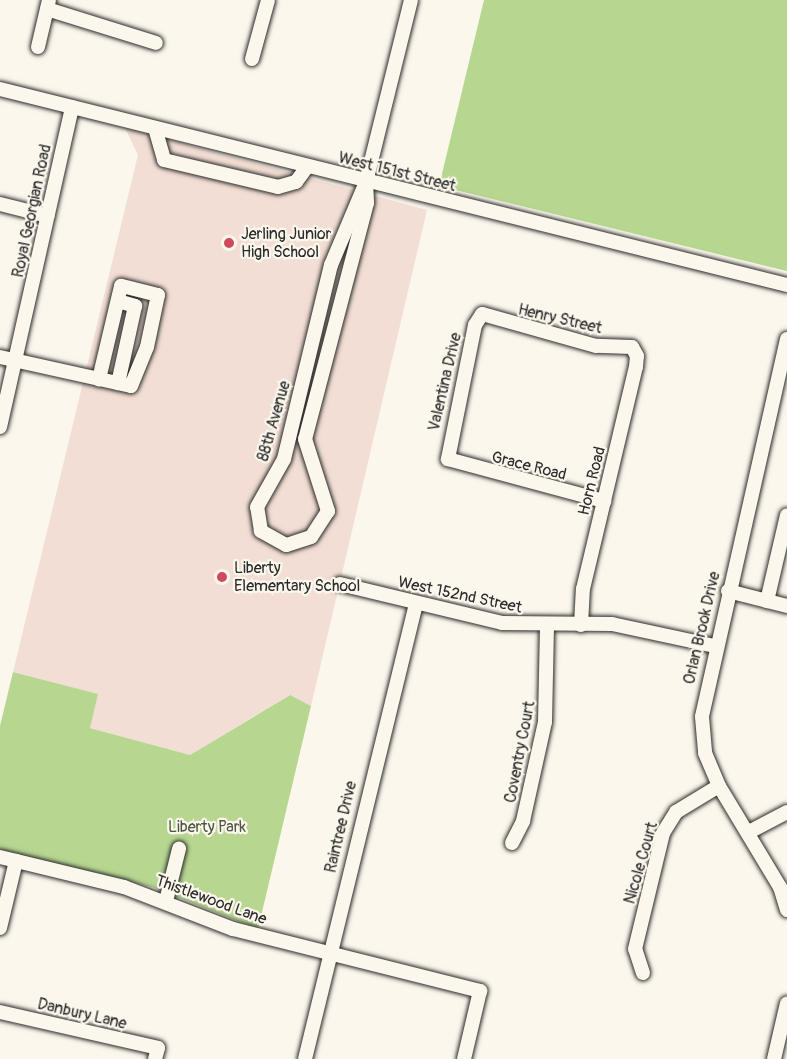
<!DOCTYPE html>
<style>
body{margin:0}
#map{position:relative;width:787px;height:1059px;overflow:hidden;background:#fbf7ec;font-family:Pangolin,sans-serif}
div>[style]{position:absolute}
.built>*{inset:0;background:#f2ded4}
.green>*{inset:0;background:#b7d791}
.roads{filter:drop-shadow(0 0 2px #2b2b2b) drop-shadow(0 0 2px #2b2b2b)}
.minor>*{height:14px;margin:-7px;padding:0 7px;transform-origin:7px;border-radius:7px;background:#fbf7ec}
.dots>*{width:16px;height:16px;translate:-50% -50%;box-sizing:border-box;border:3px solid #fbf7ec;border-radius:50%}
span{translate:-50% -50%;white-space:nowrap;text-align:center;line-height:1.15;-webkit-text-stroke:4.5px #fbf7ec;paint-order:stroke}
.street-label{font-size:16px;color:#2b2b2b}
.poi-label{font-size:16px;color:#2b2b2b}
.left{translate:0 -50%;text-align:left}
.park-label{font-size:16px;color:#4e5644}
</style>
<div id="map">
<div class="built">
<i style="clip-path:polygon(125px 128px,427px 210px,311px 706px,289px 695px,190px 755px,90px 728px,97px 694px,13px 672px,138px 155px)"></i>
</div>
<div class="green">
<i style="clip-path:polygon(484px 0,787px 0,787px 271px,439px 186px)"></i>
<i style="clip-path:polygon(13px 672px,98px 694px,90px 728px,190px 755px,290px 695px,311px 706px,258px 929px,152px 887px,0 850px,0 726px)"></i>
</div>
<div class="roads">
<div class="minor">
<i style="left:47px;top:9px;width:114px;rotate:17.3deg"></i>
<i style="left:38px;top:47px;width:48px;rotate:-76.8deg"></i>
<i style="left:252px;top:59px;width:61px;rotate:-74.8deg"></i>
<i style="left:0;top:89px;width:811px;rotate:13.98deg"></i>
<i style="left:155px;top:128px;width:33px;rotate:74deg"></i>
<i style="left:164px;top:160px;width:117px;rotate:13.3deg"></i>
<i style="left:278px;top:187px;width:19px;rotate:-16deg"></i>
<i style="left:296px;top:182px;width:19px;rotate:-54deg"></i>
<i style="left:366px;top:182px;width:21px;rotate:87deg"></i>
<i style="left:367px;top:203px;width:244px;rotate:104.7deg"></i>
<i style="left:305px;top:439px;width:76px;rotate:72.3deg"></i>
<i style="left:328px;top:511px;width:31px;rotate:123deg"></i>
<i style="left:311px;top:537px;width:26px;rotate:162deg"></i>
<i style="left:286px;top:545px;width:29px;rotate:-151deg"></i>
<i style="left:261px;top:531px;width:24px;rotate:-99deg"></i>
<i style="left:257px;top:507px;width:55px;rotate:-60.6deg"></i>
<i style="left:284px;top:459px;width:200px;rotate:-76.4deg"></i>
<i style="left:331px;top:265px;width:90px;rotate:-67.1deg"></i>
<i style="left:366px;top:182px;width:187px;rotate:-76.1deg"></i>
<i style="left:0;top:204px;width:49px;rotate:14deg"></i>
<i style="left:118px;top:301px;width:18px;rotate:16deg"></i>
<i style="left:135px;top:306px;width:79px;rotate:102.4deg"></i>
<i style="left:787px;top:339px;width:387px;rotate:102.7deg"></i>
<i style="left:702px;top:717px;width:36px;rotate:85deg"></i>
<i style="left:705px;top:753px;width:36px;rotate:67deg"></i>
<i style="left:719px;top:786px;width:118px;rotate:58.9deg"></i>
<i style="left:780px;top:887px;width:24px;rotate:73deg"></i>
<i style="left:0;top:357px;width:134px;rotate:12.5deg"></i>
<i style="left:131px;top:386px;width:42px;rotate:-67.7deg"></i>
<i style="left:147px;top:347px;width:53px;rotate:-78.1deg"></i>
<i style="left:158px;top:295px;width:38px;rotate:-166deg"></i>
<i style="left:121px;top:286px;width:96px;rotate:103.3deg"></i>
<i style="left:0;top:427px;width:328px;rotate:-77.3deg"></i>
<i style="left:340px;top:584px;width:167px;rotate:13.5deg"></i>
<i style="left:502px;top:623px;width:110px;rotate:0.5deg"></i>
<i style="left:612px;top:624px;width:105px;rotate:12.1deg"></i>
<i style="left:728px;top:591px;width:61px;rotate:14.3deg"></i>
<i style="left:767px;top:601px;width:88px;rotate:-76.9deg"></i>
<i style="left:581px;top:625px;width:36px;rotate:-87deg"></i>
<i style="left:583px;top:589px;width:228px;rotate:-76.6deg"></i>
<i style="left:636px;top:367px;width:11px;rotate:-85deg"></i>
<i style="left:637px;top:356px;width:10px;rotate:-119deg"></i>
<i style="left:632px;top:347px;width:36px;rotate:-178deg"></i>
<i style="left:596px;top:346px;width:118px;rotate:-164.3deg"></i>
<i style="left:482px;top:314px;width:13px;rotate:122deg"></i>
<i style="left:475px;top:325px;width:137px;rotate:101.4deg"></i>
<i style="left:448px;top:459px;width:162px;rotate:15.1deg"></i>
<i style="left:749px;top:832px;width:43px;rotate:-27.8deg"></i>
<i style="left:512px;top:843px;width:25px;rotate:-63deg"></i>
<i style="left:523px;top:821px;width:101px;rotate:-77.5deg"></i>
<i style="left:545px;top:722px;width:95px;rotate:-88.8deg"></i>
<i style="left:0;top:857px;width:128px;rotate:13.6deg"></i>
<i style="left:124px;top:887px;width:117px;rotate:21.1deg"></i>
<i style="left:233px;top:929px;width:255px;rotate:14.1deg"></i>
<i style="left:480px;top:991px;width:70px;rotate:103.2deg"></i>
<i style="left:166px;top:901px;width:54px;rotate:-76deg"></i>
<i style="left:0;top:928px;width:69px;rotate:-76.6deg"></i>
<i style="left:643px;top:973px;width:25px;rotate:-108deg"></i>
<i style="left:635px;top:949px;width:119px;rotate:-76.4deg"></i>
<i style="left:663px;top:833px;width:25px;rotate:-58deg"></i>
<i style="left:676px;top:812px;width:50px;rotate:-31.2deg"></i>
<i style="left:0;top:1012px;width:162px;rotate:12.8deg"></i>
<i style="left:158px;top:1048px;width:11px;rotate:105deg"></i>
<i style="left:305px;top:1059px;width:469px;rotate:-76.3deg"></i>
<i style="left:774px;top:1059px;width:57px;rotate:-76.9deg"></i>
</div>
</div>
<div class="dots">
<i style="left:229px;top:243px;background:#d1495b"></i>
<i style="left:222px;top:577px;background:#d1495b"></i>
</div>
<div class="street-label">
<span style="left:397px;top:172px;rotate:14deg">West 151st Street</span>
<span style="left:32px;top:211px;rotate:-78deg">Royal Georgian Road</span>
<span style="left:560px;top:319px;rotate:13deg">Henry Street</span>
<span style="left:445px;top:382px;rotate:-77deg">Valentina Drive</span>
<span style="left:274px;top:421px;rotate:-74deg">88th Avenue</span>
<span style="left:529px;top:466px;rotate:14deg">Grace Road</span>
<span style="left:592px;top:481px;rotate:-76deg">Horn Road</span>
<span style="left:460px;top:595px;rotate:12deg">West 152nd Street</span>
<span style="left:702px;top:628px;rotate:-77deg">Orlan Brook Drive</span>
<span style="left:520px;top:752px;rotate:-79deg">Coventry Court</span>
<span style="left:341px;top:827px;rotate:-77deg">Raintree Drive</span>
<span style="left:641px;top:863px;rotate:-74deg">Nicole Court</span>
<span style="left:211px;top:900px;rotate:20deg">Thistlewood Lane</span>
<span style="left:82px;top:1014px;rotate:13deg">Danbury Lane</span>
</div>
<div class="poi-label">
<span class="left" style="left:241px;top:243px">Jerling Junior<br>High School</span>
<span class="left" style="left:234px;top:577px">Liberty<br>Elementary School</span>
</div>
<div class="park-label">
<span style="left:207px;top:827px">Liberty Park</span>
</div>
</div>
